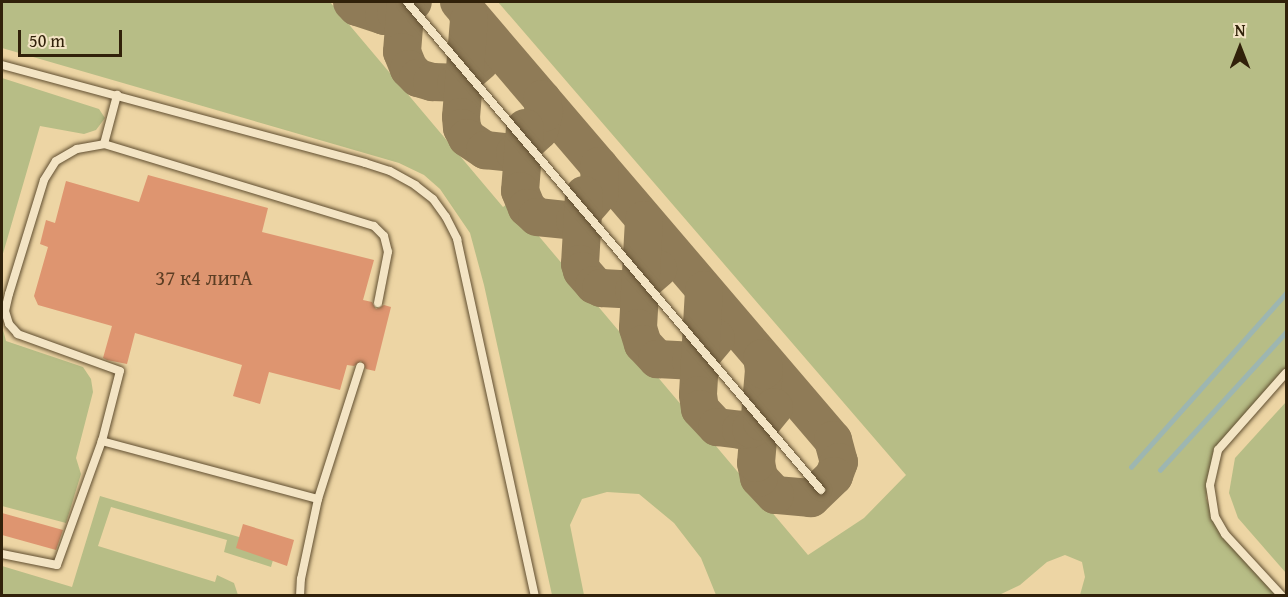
<!DOCTYPE html>
<meta charset="utf-8">
<style>
body{margin:0}
#map{position:relative;width:1288px;height:597px;overflow:hidden;background:#edd5a4;font-family:"Gentium Book Plus",serif}
div>[style]{position:absolute}
.green>*{inset:0;background:#b7bd86}
.stream>*{height:4.5px;margin:-2.25px;padding:0 2.25px;transform-origin:2.25px;border-radius:2.25px;background:#9db6b1}
.taxiway>*{height:38px;margin:-19px;padding:0 19px;transform-origin:19px;border-radius:19px;background:#8f7b57}
.building>*{inset:0;background:#de9570}
.roads{filter:drop-shadow(0 0 2px #604e30) drop-shadow(0 0 2px #604e30)}
.lane>*{height:8px;margin:-4px;padding:0 4px;transform-origin:4px;border-radius:4px;background:#f3e4c4}
span{translate:-50% -50%;white-space:nowrap;text-align:center;line-height:1.15;-webkit-text-stroke:6px #f3e4c4;paint-order:stroke}
.number-label{font-size:21px;color:#5c3e24}
.number-label span{-webkit-text-stroke-width:0}
.frame{position:absolute;inset:0;border:3px solid #31210a;pointer-events:none}
.north{position:absolute;left:1210px;top:18px;width:60px;height:60px;-webkit-text-stroke:4px #f3e4c4;paint-order:stroke;rotate:0deg;font-size:16px;font-weight:700;line-height:24px;text-align:center;color:#31210a}
.north::after{content:'';display:block;margin:auto;width:21px;height:27px;background:#31210a;clip-path:polygon(50% 0,100% 100%,50% 72%,0 100%)}
.scale{position:absolute;left:18px;top:30px;width:104px;height:27px;box-sizing:border-box;border:3px solid #31210a;border-top:0;padding-left:8px;font-size:18px;line-height:21px;white-space:nowrap;color:#31210a;-webkit-text-stroke:4px #f3e4c4;paint-order:stroke}
</style>
<div id="map">
<div class="green">
<i style="clip-path:polygon(2px 2px,330px 2px,503px 207px,510px 202px,808px 555px,864px 518px,906px 475px,498px 2px,1286px 2px,1286px 369px,1213px 452px,1206px 498px,1221px 535px,1276px 595px,1080px 595px,1085px 577px,1082px 562px,1065px 555px,1047px 562px,1020px 585px,999px 595px,716px 595px,701px 558px,674px 523px,639px 494px,607px 492px,582px 499px,570px 525px,584px 595px,552px 595px,484px 285px,470px 233px,440px 189px,424px 175px,399px 163px,2px 48px)"></i>
<i style="clip-path:polygon(2px 78px,99px 109px,105px 118px,96px 130px,84px 134px,40px 126px,2px 257px)"></i>
<i style="clip-path:polygon(2px 312px,4px 314px,2px 326px,6px 341px,83px 367px,91px 379px,93px 392px,76px 458px,81px 474px,66px 523px,2px 506px)"></i>
<i style="clip-path:polygon(1286px 402px,1286px 573px,1238px 518px,1229px 493px,1235px 458px)"></i>
<i style="clip-path:polygon(100px 496px,239px 537px,273px 560px,271px 567px,224px 552px,227px 540px,111px 507px,98px 546px,215px 582px,217px 575px,234px 583px,238px 595px,2px 595px,2px 566px,72px 587px)"></i>
</div>
<div class="stream">
<i style="left:1131px;top:467px;width:233px;rotate:-48.3deg"></i>
<i style="left:1160px;top:470px;width:187px;rotate:-47.6deg"></i>
</div>
<div class="taxiway">
<i style="left:352px;top:2px;width:7px;rotate:45deg"></i>
<i style="left:357px;top:7px;width:28px;rotate:18deg"></i>
<i style="left:384px;top:16px;width:12px;rotate:-14deg"></i>
<i style="left:396px;top:13px;width:20px;rotate:-33deg"></i>
<i style="left:406px;top:2px;width:50px;rotate:94.6deg"></i>
<i style="left:402px;top:52px;width:18px;rotate:68deg"></i>
<i style="left:409px;top:69px;width:13px;rotate:45deg"></i>
<i style="left:418px;top:78px;width:15px;rotate:16deg"></i>
<i style="left:432px;top:82px;width:24px;rotate:2deg"></i>
<i style="left:456px;top:83px;width:33px;rotate:-41deg"></i>
<i style="left:459px;top:2px;width:576px;rotate:49.51deg"></i>
<i style="left:833px;top:440px;width:23px;rotate:75deg"></i>
<i style="left:839px;top:462px;width:15px;rotate:110deg"></i>
<i style="left:834px;top:476px;width:32px;rotate:136deg"></i>
<i style="left:811px;top:498px;width:36px;rotate:-175deg"></i>
<i style="left:775px;top:495px;width:23px;rotate:-133deg"></i>
<i style="left:759px;top:478px;width:15px;rotate:-101deg"></i>
<i style="left:756px;top:463px;width:93px;rotate:-85.1deg"></i>
<i style="left:764px;top:370px;width:12px;rotate:-99deg"></i>
<i style="left:467px;top:11px;width:9px;rotate:77deg"></i>
<i style="left:469px;top:20px;width:97px;rotate:94.7deg"></i>
<i style="left:461px;top:117px;width:11px;rotate:85deg"></i>
<i style="left:462px;top:128px;width:11px;rotate:63deg"></i>
<i style="left:467px;top:138px;width:22px;rotate:34deg"></i>
<i style="left:485px;top:150px;width:30px;rotate:6deg"></i>
<i style="left:515px;top:153px;width:33px;rotate:-43deg"></i>
<i style="left:539px;top:131px;width:19px;rotate:-74deg"></i>
<i style="left:544px;top:113px;width:14px;rotate:-98deg"></i>
<i style="left:525px;top:128px;width:63px;rotate:94.5deg"></i>
<i style="left:520px;top:191px;width:18px;rotate:68deg"></i>
<i style="left:527px;top:208px;width:13px;rotate:42deg"></i>
<i style="left:537px;top:217px;width:38px;rotate:6deg"></i>
<i style="left:575px;top:221px;width:38px;rotate:-49deg"></i>
<i style="left:600px;top:192px;width:26px;rotate:-92deg"></i>
<i style="left:584px;top:195px;width:69px;rotate:93.3deg"></i>
<i style="left:580px;top:264px;width:7px;rotate:74deg"></i>
<i style="left:582px;top:271px;width:18px;rotate:49deg"></i>
<i style="left:594px;top:285px;width:8px;rotate:23deg"></i>
<i style="left:601px;top:288px;width:33px;rotate:3deg"></i>
<i style="left:634px;top:290px;width:32px;rotate:-41deg"></i>
<i style="left:644px;top:220px;width:108px;rotate:93.2deg"></i>
<i style="left:638px;top:328px;width:17px;rotate:73deg"></i>
<i style="left:643px;top:344px;width:21px;rotate:47deg"></i>
<i style="left:657px;top:359px;width:34px;rotate:3deg"></i>
<i style="left:691px;top:361px;width:17px;rotate:-36deg"></i>
<i style="left:705px;top:351px;width:17px;rotate:-50deg"></i>
<i style="left:704px;top:290px;width:105px;rotate:93.3deg"></i>
<i style="left:698px;top:395px;width:14px;rotate:82deg"></i>
<i style="left:700px;top:409px;width:25px;rotate:47deg"></i>
<i style="left:717px;top:427px;width:24px;rotate:7deg"></i>
<i style="left:741px;top:430px;width:10px;rotate:-6deg"></i>
<i style="left:751px;top:429px;width:13px;rotate:-32deg"></i>
<i style="left:762px;top:422px;width:19px;rotate:-51deg"></i>
</div>
<div class="building">
<i style="clip-path:polygon(148px 175px,268px 208px,262px 232px,374px 260px,363px 300px,372px 302px,376px 309px,384px 305px,391px 307px,375px 371px,366px 369px,361px 361px,354px 366px,347px 365px,340px 390px,269px 372px,260px 404px,233px 396px,242px 365px,135px 333px,127px 364px,107px 360px,103px 358px,112px 326px,38px 305px,34px 296px,48px 247px,40px 244px,46px 220px,55px 223px,66px 181px,139px 202px)"></i>
<i style="clip-path:polygon(2px 513px,63px 530px,56px 550px,2px 535px)"></i>
<i style="clip-path:polygon(243px 524px,294px 540px,287px 566px,236px 548px)"></i>
</div>
<div class="roads">
<div class="lane">
<i style="left:407px;top:2px;width:640px;rotate:49.69deg"></i>
<i style="left:2px;top:65px;width:376px;rotate:15.1deg"></i>
<i style="left:365px;top:163px;width:26px;rotate:18deg"></i>
<i style="left:390px;top:171px;width:29px;rotate:29deg"></i>
<i style="left:415px;top:185px;width:23px;rotate:38deg"></i>
<i style="left:433px;top:199px;width:22px;rotate:54deg"></i>
<i style="left:446px;top:217px;width:25px;rotate:63deg"></i>
<i style="left:457px;top:239px;width:365px;rotate:77.7deg"></i>
<i style="left:104px;top:144px;width:51px;rotate:-75.1deg"></i>
<i style="left:318px;top:499px;width:224px;rotate:-165deg"></i>
<i style="left:102px;top:441px;width:72px;rotate:-75.6deg"></i>
<i style="left:120px;top:371px;width:109px;rotate:-160.1deg"></i>
<i style="left:18px;top:334px;width:13px;rotate:-132deg"></i>
<i style="left:9px;top:324px;width:14px;rotate:-107deg"></i>
<i style="left:5px;top:311px;width:17px;rotate:-77deg"></i>
<i style="left:9px;top:294px;width:119px;rotate:-72.9deg"></i>
<i style="left:44px;top:180px;width:22px;rotate:-58deg"></i>
<i style="left:56px;top:161px;width:24px;rotate:-30deg"></i>
<i style="left:77px;top:149px;width:27px;rotate:-10deg"></i>
<i style="left:104px;top:144px;width:282px;rotate:16.9deg"></i>
<i style="left:374px;top:226px;width:14px;rotate:45deg"></i>
<i style="left:384px;top:236px;width:16px;rotate:76deg"></i>
<i style="left:388px;top:252px;width:52px;rotate:101.1deg"></i>
<i style="left:2px;top:554px;width:56px;rotate:11.3deg"></i>
<i style="left:57px;top:565px;width:132px;rotate:-70.1deg"></i>
<i style="left:300px;top:596px;width:17px;rotate:-87deg"></i>
<i style="left:301px;top:579px;width:82px;rotate:-78deg"></i>
<i style="left:318px;top:499px;width:139px;rotate:-72.3deg"></i>
<i style="left:1282px;top:596px;width:84px;rotate:-132.6deg"></i>
<i style="left:1225px;top:534px;width:20px;rotate:-120deg"></i>
<i style="left:1215px;top:517px;width:32px;rotate:-99deg"></i>
<i style="left:1210px;top:485px;width:36px;rotate:-77deg"></i>
<i style="left:1218px;top:450px;width:103px;rotate:-48.6deg"></i>
</div>
</div>
<div class="number-label">
<span style="left:204px;top:278px">37 к4 литА</span>
</div>
<div class="frame"></div>
<div class="north">N</div>
<div class="scale">50 m</div>
</div>
